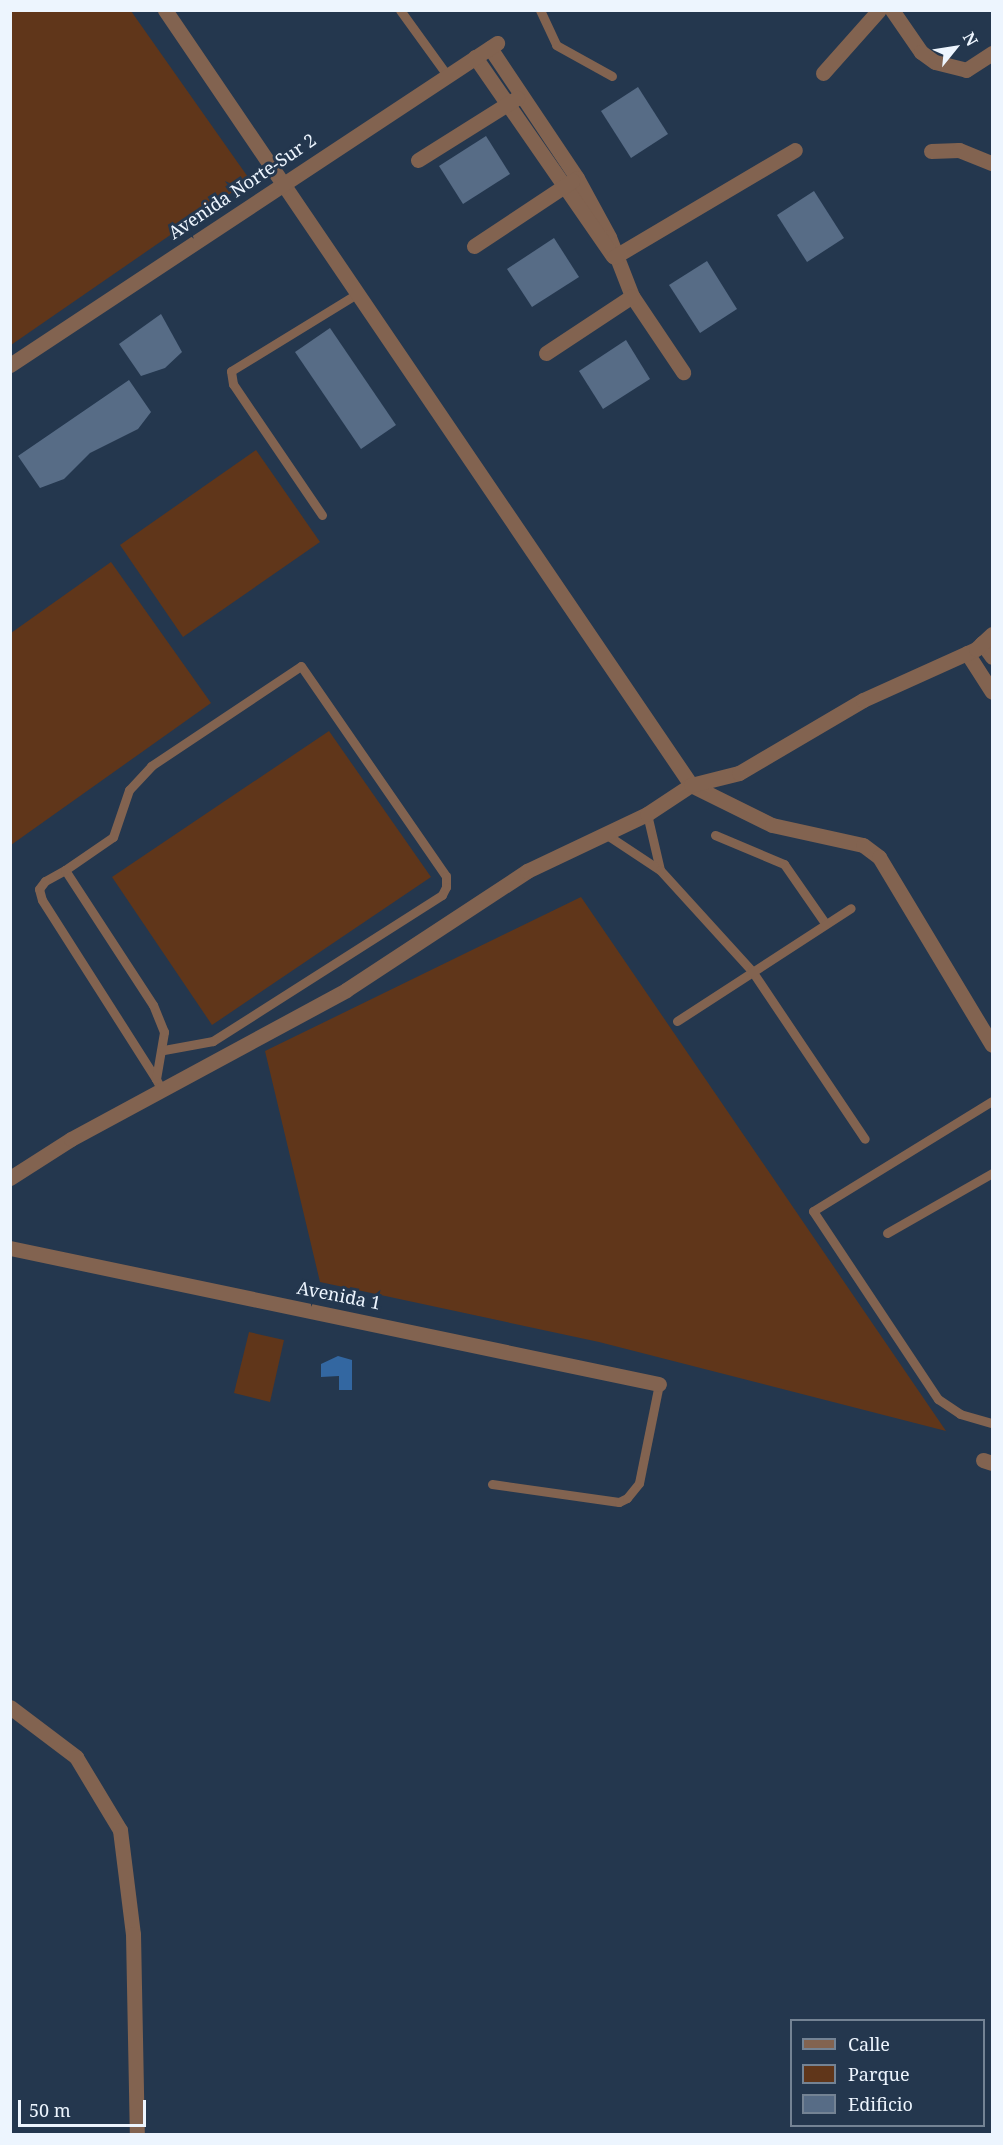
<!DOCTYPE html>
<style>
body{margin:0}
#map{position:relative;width:1003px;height:2145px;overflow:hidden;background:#24374e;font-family:"Noto Serif",serif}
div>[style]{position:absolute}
.green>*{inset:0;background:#60361a}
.water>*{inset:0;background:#3367a1}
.building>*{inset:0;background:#576c86}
.lane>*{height:9px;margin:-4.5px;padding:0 4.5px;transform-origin:4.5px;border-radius:4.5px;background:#826350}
.street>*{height:15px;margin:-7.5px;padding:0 7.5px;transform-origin:7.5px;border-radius:7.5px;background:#826350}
span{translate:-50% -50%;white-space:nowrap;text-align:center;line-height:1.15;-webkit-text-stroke:6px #24374e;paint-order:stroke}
.street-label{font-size:18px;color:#edf5fe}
.frame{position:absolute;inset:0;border:12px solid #edf5fe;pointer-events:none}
.legend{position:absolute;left:790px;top:2019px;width:195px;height:108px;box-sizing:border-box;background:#24374e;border:2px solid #748394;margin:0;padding:8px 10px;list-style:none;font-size:18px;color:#edf5fe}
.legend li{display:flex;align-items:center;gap:12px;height:30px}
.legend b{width:30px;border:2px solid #748394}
.north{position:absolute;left:925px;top:18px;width:60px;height:60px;-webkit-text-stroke:4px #24374e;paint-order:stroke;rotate:60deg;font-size:16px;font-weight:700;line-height:24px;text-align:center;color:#edf5fe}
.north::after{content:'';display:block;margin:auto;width:21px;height:27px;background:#edf5fe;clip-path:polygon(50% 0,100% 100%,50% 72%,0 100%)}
.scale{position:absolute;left:18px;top:2100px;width:128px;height:27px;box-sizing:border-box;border:3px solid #edf5fe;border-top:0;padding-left:8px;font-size:18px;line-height:21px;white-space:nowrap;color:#edf5fe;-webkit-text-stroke:4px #24374e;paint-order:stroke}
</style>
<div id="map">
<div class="green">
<i style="clip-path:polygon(11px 10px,131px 11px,250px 180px,11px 345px)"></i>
<i style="clip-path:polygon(256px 450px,320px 542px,183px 637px,120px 545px)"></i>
<i style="clip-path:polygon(111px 562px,211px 703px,11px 845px,11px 633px)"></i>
<i style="clip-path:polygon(329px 731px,431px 877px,212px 1025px,112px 877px)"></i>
<i style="clip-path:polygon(581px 897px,946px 1431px,599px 1342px,320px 1282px,265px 1051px)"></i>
<i style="clip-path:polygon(249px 1332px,284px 1340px,270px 1402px,234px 1393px)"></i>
</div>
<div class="water">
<i style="clip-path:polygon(338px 1356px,352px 1360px,352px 1390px,339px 1390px,339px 1376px,321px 1377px,321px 1364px)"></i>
</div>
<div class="building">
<i style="clip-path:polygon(638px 87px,668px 134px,631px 158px,601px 111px)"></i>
<i style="clip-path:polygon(486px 136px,510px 174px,463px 204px,439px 166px)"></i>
<i style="clip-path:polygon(814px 191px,844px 238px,807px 262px,777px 215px)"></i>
<i style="clip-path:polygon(554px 238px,579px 277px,532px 307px,507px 269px)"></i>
<i style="clip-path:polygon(707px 261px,737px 309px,700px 333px,669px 285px)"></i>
<i style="clip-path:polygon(161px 314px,182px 352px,165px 368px,141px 376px,119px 344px)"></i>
<i style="clip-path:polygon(330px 328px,396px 425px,361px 449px,295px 352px)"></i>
<i style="clip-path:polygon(626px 340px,650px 379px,603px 409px,579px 371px)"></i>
<i style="clip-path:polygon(129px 380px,151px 412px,138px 429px,90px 453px,64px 479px,40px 488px,18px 456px)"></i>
</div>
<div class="lane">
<i style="left:400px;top:10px;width:80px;rotate:54.1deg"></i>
<i style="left:540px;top:10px;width:38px;rotate:65deg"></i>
<i style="left:556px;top:45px;width:64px;rotate:29deg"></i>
<i style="left:322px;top:515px;width:158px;rotate:-124.2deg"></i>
<i style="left:233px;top:384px;width:13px;rotate:-99deg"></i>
<i style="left:231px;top:371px;width:145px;rotate:-31.5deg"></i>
<i style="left:647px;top:814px;width:57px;rotate:76.9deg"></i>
<i style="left:604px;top:833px;width:67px;rotate:33.5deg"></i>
<i style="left:660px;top:870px;width:137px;rotate:47.7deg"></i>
<i style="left:752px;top:971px;width:202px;rotate:56.1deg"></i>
<i style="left:715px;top:835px;width:75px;rotate:22.8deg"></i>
<i style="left:784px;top:864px;width:72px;rotate:55.2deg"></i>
<i style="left:65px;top:870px;width:23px;rotate:151deg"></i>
<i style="left:45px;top:881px;width:10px;rotate:127deg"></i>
<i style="left:39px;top:889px;width:11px;rotate:75deg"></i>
<i style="left:42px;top:900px;width:212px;rotate:57.5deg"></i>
<i style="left:677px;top:1021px;width:207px;rotate:-33deg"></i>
<i style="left:162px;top:1090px;width:13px;rotate:-119deg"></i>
<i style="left:156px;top:1079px;width:48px;rotate:-80.3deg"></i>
<i style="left:164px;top:1032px;width:29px;rotate:-112deg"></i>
<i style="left:153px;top:1005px;width:161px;rotate:-123.1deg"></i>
<i style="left:65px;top:870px;width:58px;rotate:-34.5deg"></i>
<i style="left:113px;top:837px;width:50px;rotate:-71.2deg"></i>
<i style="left:129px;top:790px;width:33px;rotate:-47deg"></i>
<i style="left:151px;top:766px;width:180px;rotate:-33.7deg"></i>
<i style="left:301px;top:666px;width:255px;rotate:55.4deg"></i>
<i style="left:446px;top:876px;width:11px;rotate:90deg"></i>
<i style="left:446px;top:887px;width:9px;rotate:117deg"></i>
<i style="left:442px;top:895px;width:272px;rotate:147.5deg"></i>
<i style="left:213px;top:1041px;width:50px;rotate:169.6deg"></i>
<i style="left:992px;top:1101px;width:210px;rotate:148.4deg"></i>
<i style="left:813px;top:1211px;width:226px;rotate:56.4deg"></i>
<i style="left:938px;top:1399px;width:27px;rotate:34deg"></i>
<i style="left:960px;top:1414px;width:33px;rotate:16deg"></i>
<i style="left:887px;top:1233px;width:121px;rotate:-29.7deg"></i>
<i style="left:492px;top:1484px;width:128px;rotate:8.1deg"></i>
<i style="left:619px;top:1502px;width:9px;rotate:-27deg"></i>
<i style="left:627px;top:1498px;width:19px;rotate:-51deg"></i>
<i style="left:639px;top:1483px;width:101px;rotate:-78.6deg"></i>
</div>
<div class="street">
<i style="left:165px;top:10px;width:937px;rotate:55.83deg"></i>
<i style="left:691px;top:785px;width:90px;rotate:26.3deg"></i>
<i style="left:772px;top:825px;width:93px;rotate:12.4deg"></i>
<i style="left:863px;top:845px;width:20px;rotate:37deg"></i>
<i style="left:879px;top:857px;width:219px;rotate:59deg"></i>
<i style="left:892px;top:10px;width:51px;rotate:55.4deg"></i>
<i style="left:921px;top:52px;width:17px;rotate:36deg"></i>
<i style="left:935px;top:62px;width:32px;rotate:14deg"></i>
<i style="left:966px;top:70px;width:31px;rotate:-33deg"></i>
<i style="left:490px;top:48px;width:156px;rotate:56.2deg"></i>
<i style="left:577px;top:178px;width:67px;rotate:61.5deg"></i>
<i style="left:609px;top:237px;width:63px;rotate:68.7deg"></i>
<i style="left:632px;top:296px;width:92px;rotate:56.1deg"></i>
<i style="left:475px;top:57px;width:242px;rotate:55.3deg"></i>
<i style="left:823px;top:73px;width:84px;rotate:-48.4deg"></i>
<i style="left:931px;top:151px;width:28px;rotate:-2deg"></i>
<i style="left:959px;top:150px;width:35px;rotate:22deg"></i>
<i style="left:418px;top:160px;width:117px;rotate:-32.1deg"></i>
<i style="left:474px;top:246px;width:118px;rotate:-33.6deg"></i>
<i style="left:614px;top:257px;width:210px;rotate:-30.6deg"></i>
<i style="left:546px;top:353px;width:103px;rotate:-33.5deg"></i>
<i style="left:10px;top:365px;width:584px;rotate:-33.47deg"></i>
<i style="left:982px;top:643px;width:17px;rotate:54deg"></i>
<i style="left:967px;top:653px;width:46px;rotate:57.3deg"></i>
<i style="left:10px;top:1178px;width:72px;rotate:-32.6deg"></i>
<i style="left:71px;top:1139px;width:313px;rotate:-28.4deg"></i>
<i style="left:346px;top:990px;width:217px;rotate:-33.3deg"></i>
<i style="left:527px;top:871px;width:133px;rotate:-25.4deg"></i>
<i style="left:647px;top:814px;width:53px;rotate:-33.4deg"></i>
<i style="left:691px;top:785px;width:49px;rotate:-14deg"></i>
<i style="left:739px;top:773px;width:144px;rotate:-30.5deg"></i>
<i style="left:863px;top:700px;width:124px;rotate:-24.3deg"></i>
<i style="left:976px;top:649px;width:22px;rotate:-43deg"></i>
<i style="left:10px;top:1248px;width:663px;rotate:11.84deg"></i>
<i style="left:983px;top:1460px;width:9px;rotate:18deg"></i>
<i style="left:10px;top:1707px;width:83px;rotate:37.1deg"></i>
<i style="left:76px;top:1757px;width:85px;rotate:58.9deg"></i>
<i style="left:120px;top:1830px;width:105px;rotate:82.9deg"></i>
<i style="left:133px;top:1934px;width:200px;rotate:88.9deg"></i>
</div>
<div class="street-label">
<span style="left:242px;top:186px;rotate:-34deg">Avenida Norte-Sur 2</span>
<span style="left:339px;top:1295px;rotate:11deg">Avenida 1</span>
</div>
<div class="frame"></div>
<ul class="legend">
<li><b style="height:8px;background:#826350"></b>Calle</li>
<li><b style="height:16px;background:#60361a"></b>Parque</li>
<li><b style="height:16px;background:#576c86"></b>Edificio</li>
</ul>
<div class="north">N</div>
<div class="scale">50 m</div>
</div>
